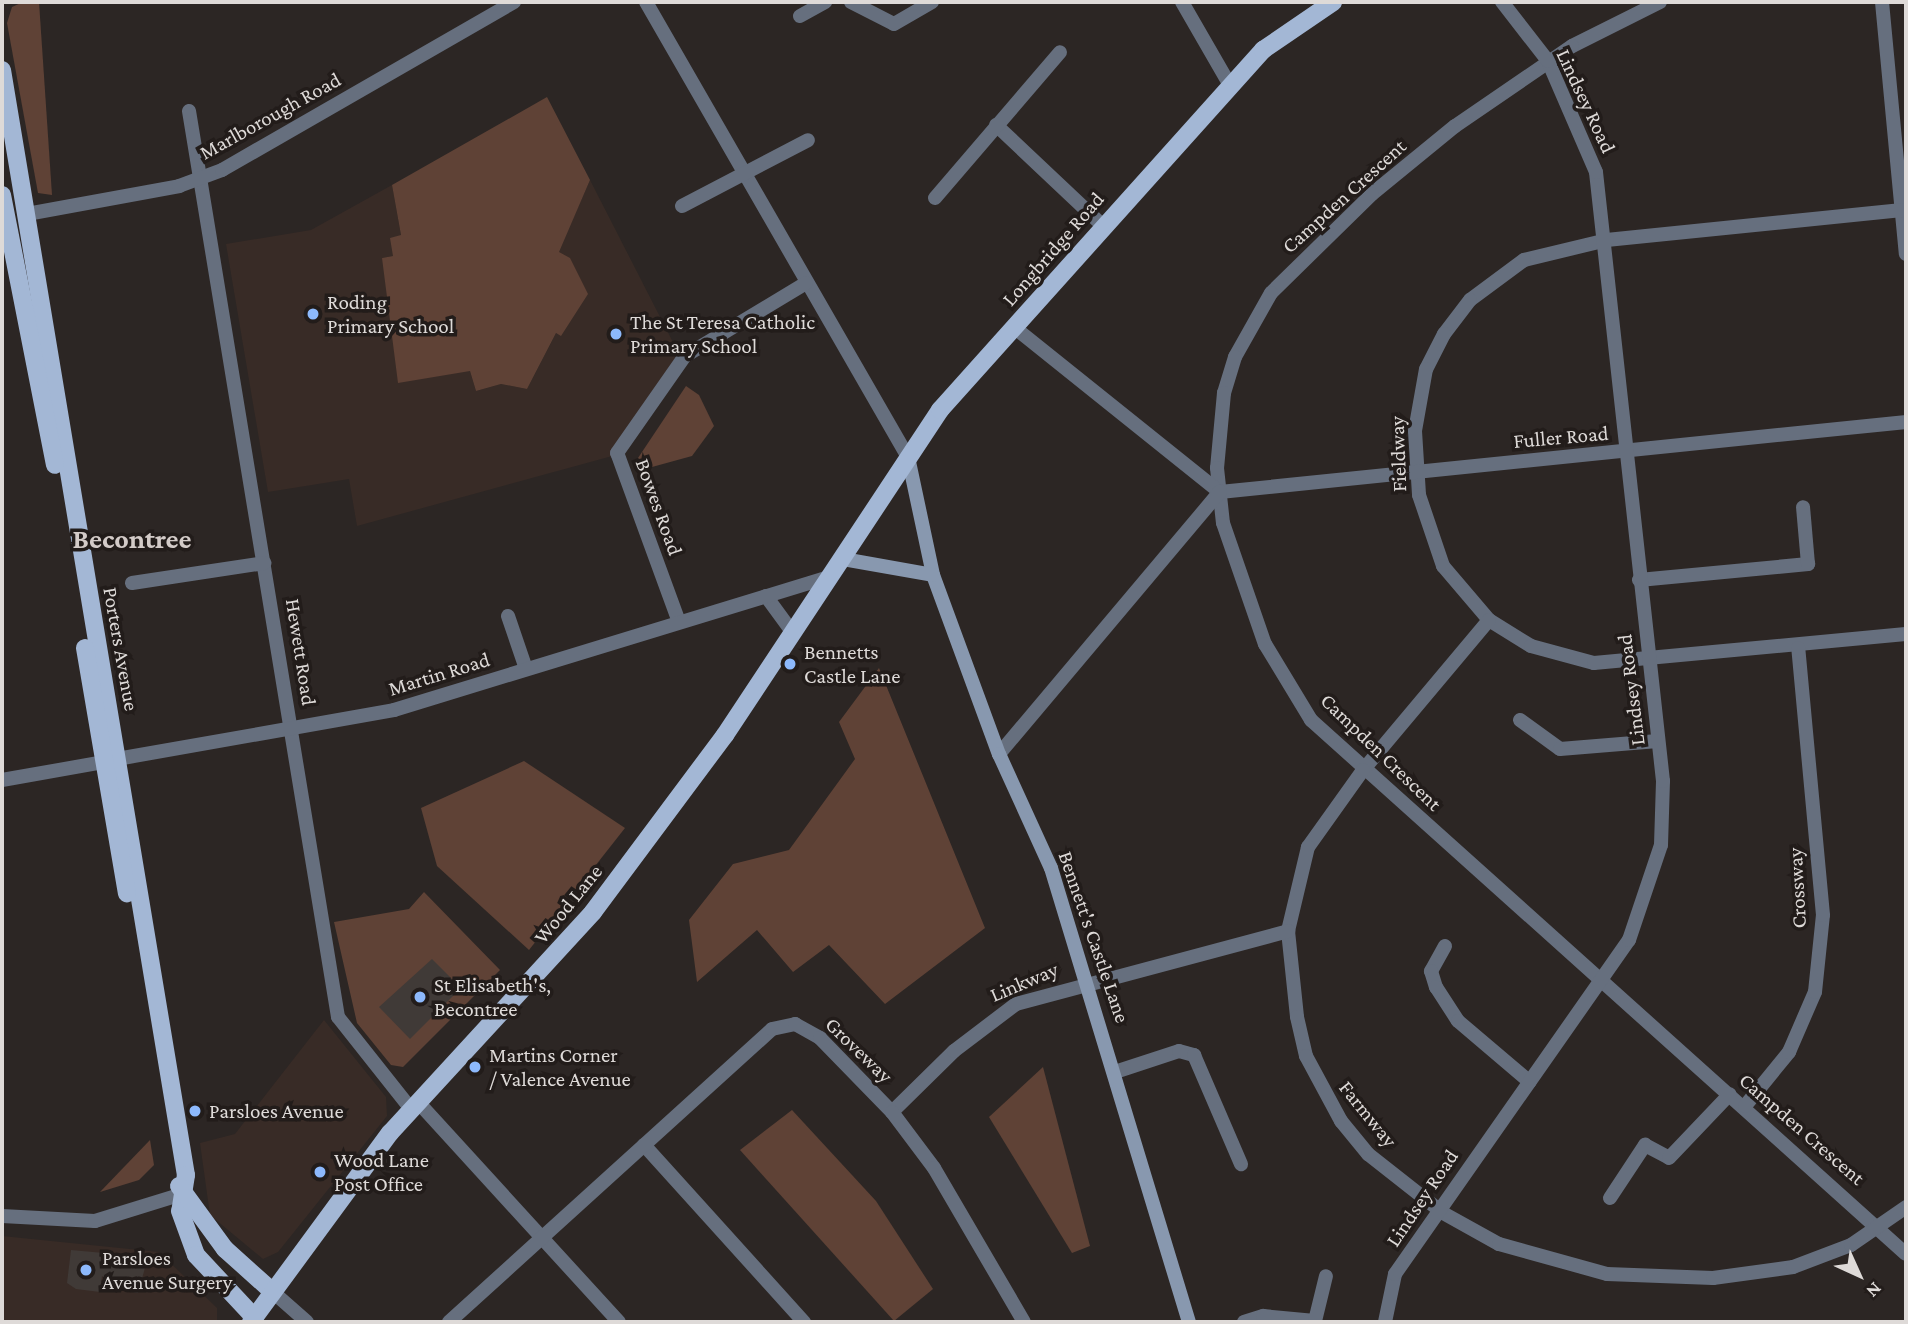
<!DOCTYPE html>
<style>
body{margin:0}
#map{position:relative;width:1908px;height:1324px;overflow:hidden;background:#2c2624;font-family:"Crimson Pro",serif}
div>[style]{position:absolute}
.built>*{inset:0;background:#382b26}
.green>*{inset:0;background:#5f4236}
.building>*{inset:0;background:#403a37}
.minor>*{height:14px;margin:-7px;padding:0 7px;transform-origin:7px;border-radius:7px;background:#666f7e}
.tertiary>*{height:14px;margin:-7px;padding:0 7px;transform-origin:7px;border-radius:7px;background:#666f7e}
.secondary>*{height:14px;margin:-7px;padding:0 7px;transform-origin:7px;border-radius:7px;background:#8898af}
.primary>*{height:18px;margin:-9px;padding:0 9px;transform-origin:9px;border-radius:9px;background:#a3b7d5}
.dots>*{width:19px;height:19px;translate:-50% -50%;box-sizing:border-box;border:4px solid #221c1a;border-radius:50%}
span{translate:-50% -50%;white-space:nowrap;text-align:center;line-height:1.15;-webkit-text-stroke:7px #221c1a;paint-order:stroke}
.street-label{font-size:21px;color:#dedad8}
.poi-label{font-size:21px;color:#dedad8}
.left{translate:0 -50%;text-align:left}
.district-label{font-size:28px;color:#d3cbc8;font-weight:700}
.frame{position:absolute;inset:0;border:4px solid #dedad8;pointer-events:none}
.north{position:absolute;left:1824px;top:1240px;width:70px;height:70px;-webkit-text-stroke:5px #221c1a;paint-order:stroke;rotate:135deg;font-size:19px;font-weight:700;line-height:28px;text-align:center;color:#dedad8}
.north::after{content:'';display:block;margin:auto;width:24px;height:32px;background:#dedad8;clip-path:polygon(50% 0,100% 100%,50% 72%,0 100%)}
</style>
<div id="map">
<div class="built">
<i style="clip-path:polygon(590px 180px,679px 354px,616px 455px,357px 526px,349px 479px,268px 492px,226px 244px,311px 230px,392px 185px,401px 235px,393px 256px,382px 258px,470px 371px,476px 391px,501px 384px,527px 389px,556px 333px,561px 335px,558px 252px)"></i>
<i style="clip-path:polygon(324px 1020px,386px 1097px,387px 1116px,278px 1252px,263px 1259px,210px 1215px,200px 1143px,235px 1134px)"></i>
<i style="clip-path:polygon(2px 1236px,159px 1252px,217px 1308px,217px 1322px,2px 1322px)"></i>
</div>
<div class="green">
<i style="clip-path:polygon(23px 2px,39px 2px,52px 195px,38px 193px,7px 23px,12px 7px)"></i>
<i style="clip-path:polygon(547px 97px,590px 180px,559px 252px,570px 258px,588px 294px,561px 336px,556px 333px,527px 389px,501px 384px,476px 391px,470px 371px,398px 383px,382px 258px,393px 256px,390px 238px,401px 235px,392px 185px)"></i>
<i style="clip-path:polygon(686px 386px,699px 395px,714px 426px,692px 456px,652px 467px,638px 458px)"></i>
<i style="clip-path:polygon(879px 668px,985px 928px,885px 1004px,829px 945px,793px 972px,757px 930px,697px 982px,689px 920px,733px 864px,789px 850px,855px 759px,839px 722px)"></i>
<i style="clip-path:polygon(524px 761px,625px 828px,529px 950px,437px 866px,421px 808px)"></i>
<i style="clip-path:polygon(424px 892px,500px 970px,403px 1067px,391px 1065px,357px 1023px,334px 922px,409px 909px)"></i>
<i style="clip-path:polygon(1043px 1067px,1090px 1246px,1072px 1253px,989px 1117px)"></i>
<i style="clip-path:polygon(792px 1110px,876px 1201px,933px 1289px,894px 1321px,740px 1150px)"></i>
<i style="clip-path:polygon(150px 1140px,154px 1165px,139px 1180px,100px 1192px)"></i>
</div>
<div class="building">
<i style="clip-path:polygon(432px 959px,461px 988px,410px 1039px,379px 1007px)"></i>
<i style="clip-path:polygon(71px 1250px,148px 1257px,138px 1293px,117px 1289px,102px 1276px,100px 1292px,76px 1289px,67px 1283px)"></i>
</div>
<div class="minor">
<i style="left:646px;top:2px;width:525px;rotate:60.07deg"></i>
<i style="left:851px;top:2px;width:48px;rotate:27.1deg"></i>
<i style="left:894px;top:24px;width:44px;rotate:-30.1deg"></i>
<i style="left:1182px;top:2px;width:96px;rotate:60deg"></i>
<i style="left:1660px;top:2px;width:98px;rotate:153.4deg"></i>
<i style="left:1572px;top:46px;width:142px;rotate:145.6deg"></i>
<i style="left:1455px;top:126px;width:107px;rotate:140.7deg"></i>
<i style="left:1372px;top:194px;width:141px;rotate:135.6deg"></i>
<i style="left:1271px;top:293px;width:73px;rotate:119.4deg"></i>
<i style="left:1235px;top:357px;width:38px;rotate:107deg"></i>
<i style="left:1224px;top:393px;width:75px;rotate:95.3deg"></i>
<i style="left:1217px;top:468px;width:55px;rotate:83.8deg"></i>
<i style="left:1223px;top:523px;width:128px;rotate:70.9deg"></i>
<i style="left:1265px;top:644px;width:89px;rotate:58.8deg"></i>
<i style="left:1311px;top:720px;width:799px;rotate:41.91deg"></i>
<i style="left:1882px;top:2px;width:253px;rotate:84.6deg"></i>
<i style="left:800px;top:16px;width:29px;rotate:-29deg"></i>
<i style="left:189px;top:111px;width:918px;rotate:80.66deg"></i>
<i style="left:338px;top:1017px;width:117px;rotate:51.6deg"></i>
<i style="left:996px;top:125px;width:147px;rotate:43.3deg"></i>
<i style="left:935px;top:198px;width:192px;rotate:-49.4deg"></i>
<i style="left:682px;top:206px;width:142px;rotate:-27.6deg"></i>
<i style="left:1902px;top:210px;width:297px;rotate:174.2deg"></i>
<i style="left:1607px;top:240px;width:85px;rotate:166.5deg"></i>
<i style="left:1524px;top:260px;width:67px;rotate:143.5deg"></i>
<i style="left:1470px;top:300px;width:43px;rotate:127.4deg"></i>
<i style="left:1444px;top:334px;width:39px;rotate:117deg"></i>
<i style="left:1426px;top:369px;width:63px;rotate:100.1deg"></i>
<i style="left:1415px;top:431px;width:64px;rotate:86.4deg"></i>
<i style="left:1419px;top:495px;width:75px;rotate:71.3deg"></i>
<i style="left:1443px;top:566px;width:71px;rotate:49.6deg"></i>
<i style="left:1489px;top:620px;width:49px;rotate:31.8deg"></i>
<i style="left:1531px;top:646px;width:65px;rotate:15.1deg"></i>
<i style="left:1594px;top:663px;width:313px;rotate:-5.3deg"></i>
<i style="left:27px;top:214px;width:155px;rotate:-10.4deg"></i>
<i style="left:179px;top:186px;width:46px;rotate:-20.4deg"></i>
<i style="left:222px;top:170px;width:337px;rotate:-29.9deg"></i>
<i style="left:1015px;top:328px;width:263px;rotate:38.7deg"></i>
<i style="left:1220px;top:492px;width:690px;rotate:-5.83deg"></i>
<i style="left:1639px;top:580px;width:170px;rotate:-5.4deg"></i>
<i style="left:1808px;top:564px;width:57px;rotate:-95deg"></i>
<i style="left:132px;top:583px;width:134px;rotate:-8.6deg"></i>
<i style="left:766px;top:596px;width:46px;rotate:53.9deg"></i>
<i style="left:508px;top:616px;width:56px;rotate:71.2deg"></i>
<i style="left:1489px;top:620px;width:196px;rotate:130deg"></i>
<i style="left:1363px;top:770px;width:95px;rotate:125.5deg"></i>
<i style="left:1308px;top:847px;width:86px;rotate:103.4deg"></i>
<i style="left:1288px;top:931px;width:86px;rotate:84deg"></i>
<i style="left:1297px;top:1017px;width:40px;rotate:77deg"></i>
<i style="left:1306px;top:1056px;width:74px;rotate:61.7deg"></i>
<i style="left:1341px;top:1121px;width:43px;rotate:50.7deg"></i>
<i style="left:1368px;top:1154px;width:95px;rotate:38.2deg"></i>
<i style="left:1443px;top:1213px;width:64px;rotate:29deg"></i>
<i style="left:1499px;top:1244px;width:112px;rotate:15.5deg"></i>
<i style="left:1607px;top:1274px;width:106px;rotate:2.2deg"></i>
<i style="left:1713px;top:1278px;width:81px;rotate:-7.8deg"></i>
<i style="left:1793px;top:1267px;width:62px;rotate:-20.8deg"></i>
<i style="left:1851px;top:1245px;width:67px;rotate:-34.6deg"></i>
<i style="left:679px;top:622px;width:180px;rotate:-110.1deg"></i>
<i style="left:617px;top:453px;width:118px;rotate:-55deg"></i>
<i style="left:685px;top:356px;width:141px;rotate:-31.1deg"></i>
<i style="left:1520px;top:720px;width:49px;rotate:35.9deg"></i>
<i style="left:1560px;top:749px;width:98px;rotate:-4.7deg"></i>
<i style="left:999px;top:754px;width:343px;rotate:-49.9deg"></i>
<i style="left:117px;top:759px;width:281px;rotate:-10deg"></i>
<i style="left:394px;top:710px;width:456px;rotate:-17deg"></i>
<i style="left:2px;top:780px;width:104px;rotate:-10deg"></i>
<i style="left:1445px;top:946px;width:29px;rotate:119deg"></i>
<i style="left:1431px;top:971px;width:17px;rotate:73deg"></i>
<i style="left:1436px;top:987px;width:40px;rotate:57.1deg"></i>
<i style="left:1458px;top:1021px;width:94px;rotate:40.3deg"></i>
<i style="left:1115px;top:1072px;width:67px;rotate:-18.2deg"></i>
<i style="left:1179px;top:1051px;width:16px;rotate:15deg"></i>
<i style="left:1194px;top:1055px;width:119px;rotate:66.7deg"></i>
<i style="left:418px;top:1102px;width:298px;rotate:47.6deg"></i>
<i style="left:1745px;top:1106px;width:70px;rotate:-50.8deg"></i>
<i style="left:1789px;top:1052px;width:65px;rotate:-66.6deg"></i>
<i style="left:1815px;top:992px;width:77px;rotate:-84.1deg"></i>
<i style="left:1823px;top:915px;width:268px;rotate:-95.3deg"></i>
<i style="left:892px;top:1112px;width:87px;rotate:-44.5deg"></i>
<i style="left:954px;top:1051px;width:78px;rotate:-37.2deg"></i>
<i style="left:1016px;top:1004px;width:282px;rotate:-15deg"></i>
<i style="left:644px;top:1145px;width:239px;rotate:47.9deg"></i>
<i style="left:1610px;top:1198px;width:64px;rotate:-56.6deg"></i>
<i style="left:1645px;top:1145px;width:27px;rotate:28deg"></i>
<i style="left:1669px;top:1158px;width:88px;rotate:-46.4deg"></i>
<i style="left:449px;top:1322px;width:436px;rotate:-42.2deg"></i>
<i style="left:772px;top:1029px;width:24px;rotate:-12deg"></i>
<i style="left:795px;top:1024px;width:29px;rotate:29deg"></i>
<i style="left:820px;top:1038px;width:103px;rotate:45.8deg"></i>
<i style="left:892px;top:1112px;width:70px;rotate:53.1deg"></i>
<i style="left:934px;top:1168px;width:178px;rotate:59.7deg"></i>
<i style="left:1244px;top:1322px;width:20px;rotate:-18deg"></i>
<i style="left:1263px;top:1316px;width:52px;rotate:5.5deg"></i>
<i style="left:1315px;top:1321px;width:46px;rotate:-76.3deg"></i>
<i style="left:1385px;top:1322px;width:49px;rotate:-78.2deg"></i>
<i style="left:1395px;top:1274px;width:408px;rotate:-55deg"></i>
<i style="left:1629px;top:940px;width:100px;rotate:-71.4deg"></i>
<i style="left:1661px;top:845px;width:64px;rotate:-88.2deg"></i>
<i style="left:1663px;top:781px;width:613px;rotate:-96.28deg"></i>
<i style="left:1596px;top:172px;width:121px;rotate:-113.4deg"></i>
<i style="left:1548px;top:61px;width:75px;rotate:-127.9deg"></i>
</div>
<div class="tertiary">
<i style="left:2px;top:1216px;width:93px;rotate:3.1deg"></i>
<i style="left:95px;top:1221px;width:91px;rotate:-17.2deg"></i>
<i style="left:273px;top:1292px;width:45px;rotate:41.4deg"></i>
</div>
<div class="secondary">
<i style="left:908px;top:457px;width:121px;rotate:78deg"></i>
<i style="left:933px;top:575px;width:191px;rotate:69.8deg"></i>
<i style="left:999px;top:754px;width:125px;rotate:65.5deg"></i>
<i style="left:1051px;top:868px;width:475px;rotate:73.1deg"></i>
<i style="left:843px;top:559px;width:91px;rotate:10.1deg"></i>
</div>
<div class="primary">
<i style="left:2px;top:70px;width:1120px;rotate:80.55deg"></i>
<i style="left:186px;top:1175px;width:36px;rotate:99deg"></i>
<i style="left:180px;top:1211px;width:47px;rotate:70deg"></i>
<i style="left:196px;top:1255px;width:86px;rotate:46.9deg"></i>
<i style="left:2px;top:195px;width:275px;rotate:78.9deg"></i>
<i style="left:85px;top:648px;width:249px;rotate:80.3deg"></i>
<i style="left:179px;top:1186px;width:78px;rotate:53.9deg"></i>
<i style="left:225px;top:1249px;width:64px;rotate:41.9deg"></i>
<i style="left:251px;top:1322px;width:235px;rotate:-53.7deg"></i>
<i style="left:390px;top:1133px;width:300px;rotate:-47.4deg"></i>
<i style="left:593px;top:912px;width:221px;rotate:-53.3deg"></i>
<i style="left:725px;top:735px;width:390px;rotate:-56.5deg"></i>
<i style="left:940px;top:410px;width:484px;rotate:-48.1deg"></i>
<i style="left:1263px;top:50px;width:85px;rotate:-34.4deg"></i>
</div>
<div class="dots">
<i style="left:313px;top:314px;background:#8db9fc"></i>
<i style="left:616px;top:334px;background:#8db9fc"></i>
<i style="left:790px;top:664px;background:#8db9fc"></i>
<i style="left:420px;top:997px;background:#8db9fc"></i>
<i style="left:475px;top:1067px;background:#8db9fc"></i>
<i style="left:195px;top:1111px;background:#8db9fc"></i>
<i style="left:320px;top:1172px;background:#8db9fc"></i>
<i style="left:86px;top:1270px;background:#8db9fc"></i>
</div>
<div class="street-label">
<span style="left:1586px;top:101px;rotate:65deg">Lindsey Road</span>
<span style="left:270px;top:116px;rotate:-29deg">Marlborough Road</span>
<span style="left:1344px;top:196px;rotate:-42deg">Campden Crescent</span>
<span style="left:1053px;top:249px;rotate:-49deg">Longbridge Road</span>
<span style="left:1561px;top:437px;rotate:-5deg">Fuller Road</span>
<span style="left:1398px;top:454px;rotate:-92deg">Fieldway</span>
<span style="left:659px;top:507px;rotate:70deg">Bowes Road</span>
<span style="left:121px;top:649px;rotate:80deg">Porters Avenue</span>
<span style="left:301px;top:652px;rotate:81deg">Hewett Road</span>
<span style="left:439px;top:674px;rotate:-17deg">Martin Road</span>
<span style="left:1631px;top:690px;rotate:-97deg">Lindsey Road</span>
<span style="left:1381px;top:752px;rotate:44deg">Campden Crescent</span>
<span style="left:1797px;top:888px;rotate:-93deg">Crossway</span>
<span style="left:568px;top:904px;rotate:-51deg">Wood Lane</span>
<span style="left:1094px;top:937px;rotate:71deg">Bennett's Castle Lane</span>
<span style="left:1024px;top:982px;rotate:-23deg">Linkway</span>
<span style="left:859px;top:1050px;rotate:44deg">Groveway</span>
<span style="left:1368px;top:1114px;rotate:51deg">Farmway</span>
<span style="left:1802px;top:1129px;rotate:41deg">Campden Crescent</span>
<span style="left:1422px;top:1198px;rotate:-56deg">Lindsey Road</span>
</div>
<div class="poi-label">
<span class="left" style="left:327px;top:314px">Roding<br>Primary School</span>
<span class="left" style="left:630px;top:334px">The St Teresa Catholic<br>Primary School</span>
<span class="left" style="left:804px;top:664px">Bennetts<br>Castle Lane</span>
<span class="left" style="left:434px;top:997px">St Elisabeth's,<br>Becontree</span>
<span class="left" style="left:489px;top:1067px">Martins Corner<br>/ Valence Avenue</span>
<span class="left" style="left:209px;top:1111px">Parsloes Avenue</span>
<span class="left" style="left:334px;top:1172px">Wood Lane<br>Post Office</span>
<span class="left" style="left:102px;top:1270px">Parsloes<br>Avenue Surgery</span>
</div>
<div class="district-label">
<span style="left:132px;top:539px">Becontree</span>
</div>
<div class="frame"></div>
<div class="north">N</div>
</div>
